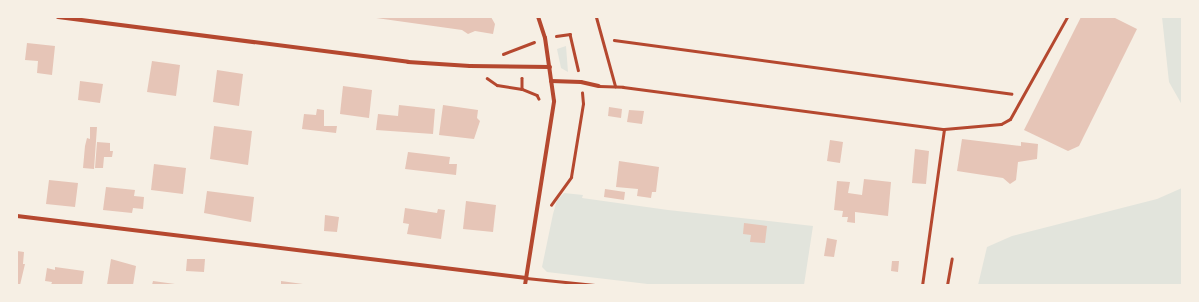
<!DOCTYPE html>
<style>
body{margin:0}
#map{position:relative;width:1199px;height:302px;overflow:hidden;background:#f6efe4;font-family:Helvetica,sans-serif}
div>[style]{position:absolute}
.green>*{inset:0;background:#e2e4dc}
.building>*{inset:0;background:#e6c5b7}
.path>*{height:2.5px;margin:-1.25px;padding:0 1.25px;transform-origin:1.25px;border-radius:1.25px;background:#b5482f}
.service>*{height:3px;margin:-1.5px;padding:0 1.5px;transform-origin:1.5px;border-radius:1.5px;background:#b5482f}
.minor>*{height:4px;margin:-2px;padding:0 2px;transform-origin:2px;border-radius:2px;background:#b5482f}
span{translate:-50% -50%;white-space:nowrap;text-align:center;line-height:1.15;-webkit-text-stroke:3.5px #f6efe4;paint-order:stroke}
.frame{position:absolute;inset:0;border:18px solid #f6efe4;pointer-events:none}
</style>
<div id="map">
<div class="green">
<i style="clip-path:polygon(1162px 17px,1181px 17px,1182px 105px,1169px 82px)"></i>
<i style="clip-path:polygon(566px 46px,568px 72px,561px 68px,557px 49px)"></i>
<i style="clip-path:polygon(1182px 188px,1182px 285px,978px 285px,987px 247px,1012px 236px,1157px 199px)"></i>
<i style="clip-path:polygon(564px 193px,583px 195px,582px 198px,668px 210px,813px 226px,804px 285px,656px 285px,547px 272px,542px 267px,553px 214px,557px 200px)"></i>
</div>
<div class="building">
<i style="clip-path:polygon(369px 17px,491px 17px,495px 24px,493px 34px,475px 31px,468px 34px,462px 30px)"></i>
<i style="clip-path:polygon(1081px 17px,1113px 17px,1137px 29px,1079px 146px,1068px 151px,1024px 130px)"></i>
<i style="clip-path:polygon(27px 43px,55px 46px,52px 75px,37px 73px,38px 61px,25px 60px)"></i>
<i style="clip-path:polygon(152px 61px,180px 65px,176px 96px,147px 92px)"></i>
<i style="clip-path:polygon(217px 70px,243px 74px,239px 106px,213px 102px)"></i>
<i style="clip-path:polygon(80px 81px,103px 84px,100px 103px,78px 100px)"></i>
<i style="clip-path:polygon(343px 86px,372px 90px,369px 118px,340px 114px)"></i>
<i style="clip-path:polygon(399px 105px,435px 109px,433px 134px,376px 130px,378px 114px,398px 116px)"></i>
<i style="clip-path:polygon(443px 105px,478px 110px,477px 118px,480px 121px,474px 139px,439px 135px)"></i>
<i style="clip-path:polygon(609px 107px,622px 109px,621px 118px,608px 116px)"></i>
<i style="clip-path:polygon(317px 109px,324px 110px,324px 126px,337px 126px,336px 133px,302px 129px,304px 114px,316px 115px)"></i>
<i style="clip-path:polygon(629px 110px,644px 111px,642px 124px,627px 122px)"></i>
<i style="clip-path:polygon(214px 126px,252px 131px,248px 165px,210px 159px)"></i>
<i style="clip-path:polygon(90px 127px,97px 127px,94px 169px,83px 168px,85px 146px,87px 138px,90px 139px)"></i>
<i style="clip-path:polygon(962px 139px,1021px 146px,1021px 142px,1038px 144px,1037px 159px,1018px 162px,1016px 180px,1010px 184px,1003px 178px,957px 171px)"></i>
<i style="clip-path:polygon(830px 140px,843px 142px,840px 163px,827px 161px)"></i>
<i style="clip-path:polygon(97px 142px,110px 143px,110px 151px,113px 151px,112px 157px,104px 157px,103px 168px,95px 168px)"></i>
<i style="clip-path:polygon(915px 149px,929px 151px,926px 184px,912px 183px)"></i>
<i style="clip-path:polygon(408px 152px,450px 157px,449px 164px,457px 164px,456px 175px,405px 169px)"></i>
<i style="clip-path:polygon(619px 161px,659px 167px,656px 192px,652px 192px,651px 198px,637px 196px,638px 189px,616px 187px)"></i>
<i style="clip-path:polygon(154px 164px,186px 168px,183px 194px,151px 190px)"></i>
<i style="clip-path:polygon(864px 179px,891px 182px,888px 216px,855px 212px,855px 223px,847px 222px,848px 217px,842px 217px,843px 211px,834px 210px,837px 181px,850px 182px,848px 193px,862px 195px)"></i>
<i style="clip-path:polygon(49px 180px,78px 183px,75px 207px,46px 204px)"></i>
<i style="clip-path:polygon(106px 187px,135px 190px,134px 196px,144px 197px,143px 209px,133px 208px,132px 213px,103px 210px)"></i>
<i style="clip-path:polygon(605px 189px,625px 192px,624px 200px,604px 197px)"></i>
<i style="clip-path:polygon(207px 191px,254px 197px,251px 222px,204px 213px)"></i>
<i style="clip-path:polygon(466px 201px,496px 205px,493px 232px,463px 229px)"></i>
<i style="clip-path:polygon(405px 208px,437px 213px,438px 209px,445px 210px,441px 239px,407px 234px,409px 224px,403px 223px)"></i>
<i style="clip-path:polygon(325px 215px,339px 217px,337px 232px,324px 231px)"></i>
<i style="clip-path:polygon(744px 223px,767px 226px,765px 243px,750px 242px,751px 235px,743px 234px)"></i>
<i style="clip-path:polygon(827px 238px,837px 240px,834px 257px,824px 256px)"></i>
<i style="clip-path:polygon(17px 251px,24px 252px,23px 264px,25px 264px,20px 285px,17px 285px)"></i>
<i style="clip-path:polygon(111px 259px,136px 266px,133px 285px,107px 285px)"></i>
<i style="clip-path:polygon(187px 259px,205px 259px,204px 272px,186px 271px)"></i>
<i style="clip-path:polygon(892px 261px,899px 261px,898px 272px,891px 271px)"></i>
<i style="clip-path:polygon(55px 267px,84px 271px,82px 285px,51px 285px,52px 282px,45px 281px,47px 268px,55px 270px)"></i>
<i style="clip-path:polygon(153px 281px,175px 284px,175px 285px,152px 285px)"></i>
<i style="clip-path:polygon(281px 281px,303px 284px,303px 285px,281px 285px)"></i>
</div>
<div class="path">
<i style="left:556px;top:36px;width:14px;rotate:-8deg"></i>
<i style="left:570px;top:34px;width:37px;rotate:77deg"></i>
<i style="left:614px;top:40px;width:401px;rotate:7.7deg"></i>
<i style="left:503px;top:54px;width:33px;rotate:-21deg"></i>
<i style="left:487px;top:78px;width:12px;rotate:35deg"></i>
<i style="left:497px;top:85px;width:25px;rotate:9deg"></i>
<i style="left:522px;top:78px;width:11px;rotate:90deg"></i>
<i style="left:522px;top:89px;width:16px;rotate:22deg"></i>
<i style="left:537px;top:95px;width:4px;rotate:63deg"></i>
<i style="left:551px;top:205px;width:34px;rotate:-54deg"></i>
<i style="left:571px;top:177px;width:74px;rotate:-80.7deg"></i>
<i style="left:583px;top:104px;width:11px;rotate:-95deg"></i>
</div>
<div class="service">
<i style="left:596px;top:17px;width:72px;rotate:74.6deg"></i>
<i style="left:599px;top:86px;width:24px;rotate:2deg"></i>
<i style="left:623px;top:87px;width:324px;rotate:7.5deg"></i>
<i style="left:944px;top:129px;width:158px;rotate:98deg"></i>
<i style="left:944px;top:129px;width:57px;rotate:-5deg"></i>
<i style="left:1001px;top:124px;width:10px;rotate:-29deg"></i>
<i style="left:1010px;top:119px;width:117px;rotate:-60.8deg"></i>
<i style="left:526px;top:278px;width:69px;rotate:5.8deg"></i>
<i style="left:947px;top:285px;width:27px;rotate:-80deg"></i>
</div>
<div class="minor">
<i style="left:58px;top:17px;width:353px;rotate:7.3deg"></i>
<i style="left:408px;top:62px;width:62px;rotate:3.7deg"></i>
<i style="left:470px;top:66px;width:80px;rotate:0.7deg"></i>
<i style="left:551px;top:81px;width:30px;rotate:2deg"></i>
<i style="left:581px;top:82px;width:18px;rotate:13deg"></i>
<i style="left:17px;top:216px;width:513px;rotate:6.94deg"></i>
<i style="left:525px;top:285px;width:186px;rotate:-81deg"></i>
<i style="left:554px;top:101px;width:64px;rotate:-98.1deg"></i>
<i style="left:545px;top:38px;width:22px;rotate:-108deg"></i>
</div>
<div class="frame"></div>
</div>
